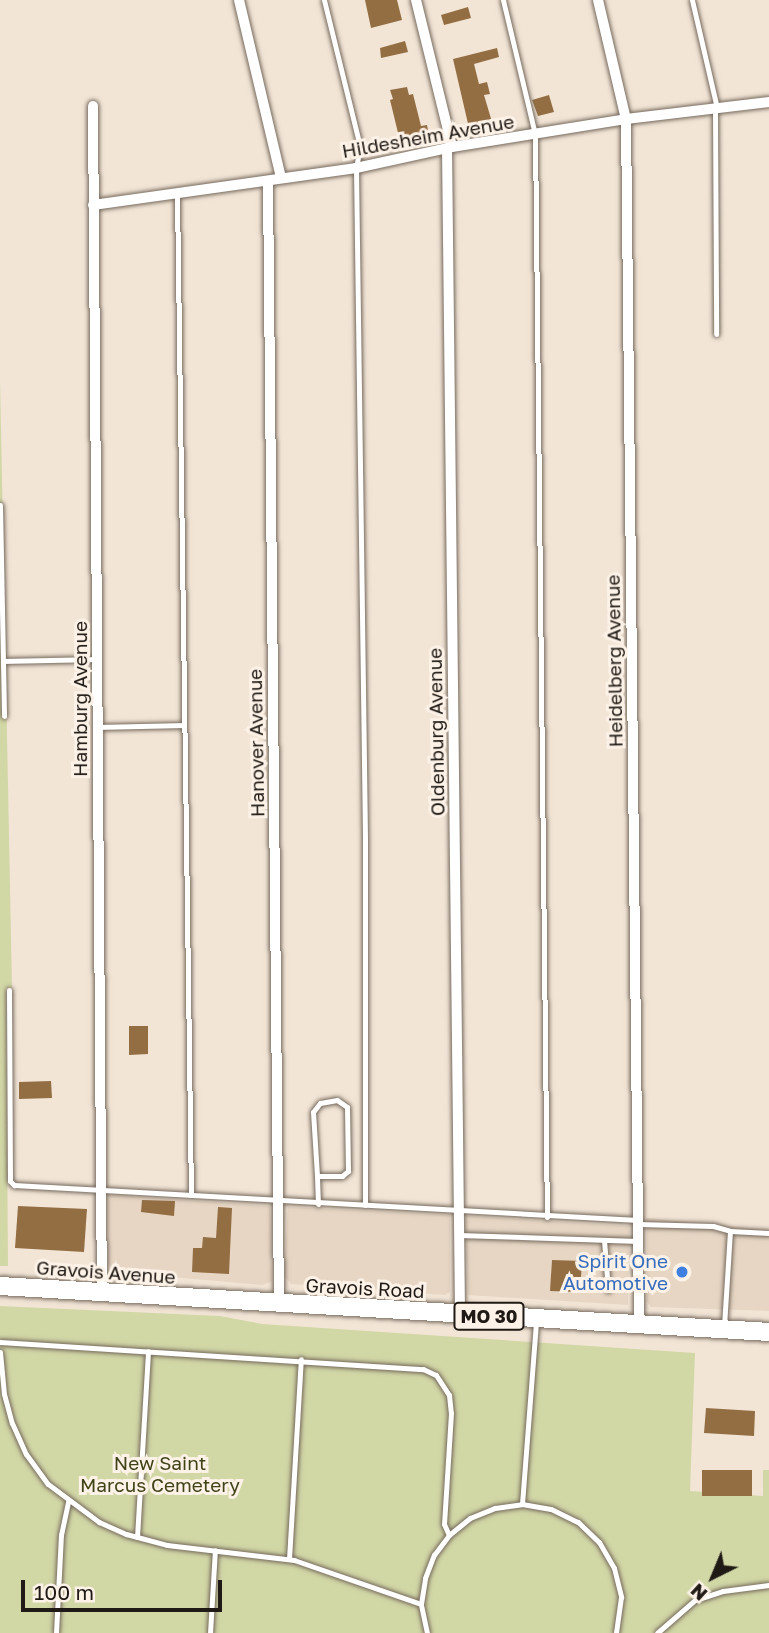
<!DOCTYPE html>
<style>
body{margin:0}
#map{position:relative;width:769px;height:1633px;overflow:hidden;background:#f2e5d6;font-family:"Golos Text",sans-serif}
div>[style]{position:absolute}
.commercial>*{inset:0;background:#e7d6c4}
.green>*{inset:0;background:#d2d7a6}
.building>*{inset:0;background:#946e43}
.roads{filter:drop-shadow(0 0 2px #766a5d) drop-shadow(0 0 2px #766a5d)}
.lane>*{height:5px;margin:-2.5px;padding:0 2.5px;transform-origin:2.5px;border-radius:2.5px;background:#fff}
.street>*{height:10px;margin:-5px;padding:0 5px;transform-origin:5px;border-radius:5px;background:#fff}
.primary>*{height:18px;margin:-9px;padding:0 9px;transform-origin:9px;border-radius:9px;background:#fff}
.dots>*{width:19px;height:19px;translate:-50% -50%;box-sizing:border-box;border:4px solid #fdf2e7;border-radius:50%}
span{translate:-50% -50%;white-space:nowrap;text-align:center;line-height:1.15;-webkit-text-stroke:6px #fdf2e7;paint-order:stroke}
.shield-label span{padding:2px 5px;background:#fdf2e7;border:2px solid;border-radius:5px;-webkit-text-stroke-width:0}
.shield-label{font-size:18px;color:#1f1a15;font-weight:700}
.street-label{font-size:19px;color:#1f1a15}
.shop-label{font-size:19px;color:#366cbe}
.right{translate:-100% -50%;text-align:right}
.park-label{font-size:19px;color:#404317}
.north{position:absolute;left:678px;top:1542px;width:70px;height:70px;-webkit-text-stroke:5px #fdf2e7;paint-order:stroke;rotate:223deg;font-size:19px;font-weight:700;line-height:28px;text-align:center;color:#1f1a15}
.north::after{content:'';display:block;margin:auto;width:24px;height:32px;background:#1f1a15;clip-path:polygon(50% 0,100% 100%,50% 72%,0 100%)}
.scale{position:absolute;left:21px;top:1580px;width:201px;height:32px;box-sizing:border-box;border:4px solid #1f1a15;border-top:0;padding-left:9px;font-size:21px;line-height:24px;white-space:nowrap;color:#1f1a15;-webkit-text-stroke:5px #fdf2e7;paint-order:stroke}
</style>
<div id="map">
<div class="commercial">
<i style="clip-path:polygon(108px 1195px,270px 1206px,272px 1281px,263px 1285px,115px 1272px,108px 1263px)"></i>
<i style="clip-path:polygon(288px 1207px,450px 1215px,450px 1292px,445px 1295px,291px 1284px,284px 1276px)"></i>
<i style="clip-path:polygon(466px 1216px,629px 1226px,628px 1305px,468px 1295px)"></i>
<i style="clip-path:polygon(647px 1218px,769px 1230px,769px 1311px,651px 1307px,647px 1302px)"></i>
</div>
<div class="green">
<i style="clip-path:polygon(0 378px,12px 988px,6px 988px,8px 1266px,0 1266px)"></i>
<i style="clip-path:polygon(0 1306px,220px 1316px,262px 1324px,695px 1353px,690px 1491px,763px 1496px,763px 1470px,769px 1470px,769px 1633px,0 1633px)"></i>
</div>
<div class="building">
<i style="clip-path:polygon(365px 0,397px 0,402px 20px,371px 28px)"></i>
<i style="clip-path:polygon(468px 7px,471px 18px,444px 25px,441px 15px)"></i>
<i style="clip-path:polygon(405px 41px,408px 52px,381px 58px,380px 48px)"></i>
<i style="clip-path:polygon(497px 48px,499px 57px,474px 64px,479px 84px,487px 82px,490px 94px,484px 95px,492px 122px,469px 128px,453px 59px)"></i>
<i style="clip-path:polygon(407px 87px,409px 95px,413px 94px,421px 126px,427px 125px,430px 141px,405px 146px,404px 140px,400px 141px,390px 100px,393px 99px,390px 90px)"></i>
<i style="clip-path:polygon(549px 95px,554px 112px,538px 116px,532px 100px)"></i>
<i style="clip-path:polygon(129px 1026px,148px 1026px,148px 1054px,129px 1055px)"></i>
<i style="clip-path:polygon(51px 1081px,52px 1098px,19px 1099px,19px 1082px)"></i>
<i style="clip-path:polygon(142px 1200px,175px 1201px,174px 1216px,141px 1212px)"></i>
<i style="clip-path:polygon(18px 1206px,87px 1209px,84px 1252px,15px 1248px)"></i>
<i style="clip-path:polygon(218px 1207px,232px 1208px,229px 1274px,192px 1272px,193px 1248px,202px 1248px,203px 1237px,216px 1238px)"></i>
<i style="clip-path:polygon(552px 1260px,582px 1261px,580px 1292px,550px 1291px)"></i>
<i style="clip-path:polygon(706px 1408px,755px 1411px,754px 1436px,704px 1433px)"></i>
<i style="clip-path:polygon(702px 1470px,752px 1470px,752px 1496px,702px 1496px)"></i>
</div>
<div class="roads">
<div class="lane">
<i style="left:324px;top:0;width:151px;rotate:76.2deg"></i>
<i style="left:360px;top:147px;width:21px;rotate:101deg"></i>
<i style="left:356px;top:168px;width:673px;rotate:89.23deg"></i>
<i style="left:365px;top:841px;width:364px;rotate:90deg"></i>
<i style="left:503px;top:0;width:138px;rotate:76.6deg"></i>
<i style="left:535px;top:134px;width:1083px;rotate:89.37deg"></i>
<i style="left:692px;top:0;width:111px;rotate:77deg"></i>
<i style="left:715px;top:110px;width:224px;rotate:89.7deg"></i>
<i style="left:177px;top:194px;width:1001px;rotate:89.2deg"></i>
<i style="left:0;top:505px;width:211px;rotate:88.9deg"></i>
<i style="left:4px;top:661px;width:93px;rotate:-1.2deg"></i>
<i style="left:98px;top:727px;width:85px;rotate:-1.3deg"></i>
<i style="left:9px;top:990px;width:191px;rotate:89.7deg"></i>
<i style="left:10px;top:1181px;width:6px;rotate:45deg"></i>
<i style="left:14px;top:1185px;width:625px;rotate:3.21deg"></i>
<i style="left:317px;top:1176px;width:25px"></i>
<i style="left:342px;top:1176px;width:8px;rotate:-40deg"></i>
<i style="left:348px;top:1171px;width:64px;rotate:-90.9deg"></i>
<i style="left:347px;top:1107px;width:12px;rotate:-145deg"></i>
<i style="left:337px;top:1100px;width:17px;rotate:170deg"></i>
<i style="left:320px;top:1103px;width:11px;rotate:128deg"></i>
<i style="left:313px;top:1112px;width:64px;rotate:86.4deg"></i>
<i style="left:317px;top:1176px;width:28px;rotate:88deg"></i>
<i style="left:638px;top:1224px;width:75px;rotate:1.5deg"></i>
<i style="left:713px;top:1226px;width:18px;rotate:16deg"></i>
<i style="left:730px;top:1231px;width:39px;rotate:3deg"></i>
<i style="left:459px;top:1235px;width:179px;rotate:1.9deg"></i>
<i style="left:604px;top:1240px;width:50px;rotate:85.4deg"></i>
<i style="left:724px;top:1326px;width:95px;rotate:-86.4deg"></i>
<i style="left:0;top:1342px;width:424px;rotate:3.7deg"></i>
<i style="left:423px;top:1369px;width:14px;rotate:25deg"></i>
<i style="left:436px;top:1375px;width:24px;rotate:57deg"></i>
<i style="left:449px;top:1395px;width:18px;rotate:84deg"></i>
<i style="left:451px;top:1413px;width:111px;rotate:93.6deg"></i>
<i style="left:444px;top:1524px;width:12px;rotate:66deg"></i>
<i style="left:0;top:1352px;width:42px;rotate:84.6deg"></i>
<i style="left:4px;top:1394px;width:30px;rotate:75deg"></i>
<i style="left:12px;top:1423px;width:34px;rotate:66deg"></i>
<i style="left:26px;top:1454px;width:37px;rotate:54deg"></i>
<i style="left:48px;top:1484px;width:64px;rotate:36.7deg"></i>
<i style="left:99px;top:1522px;width:30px;rotate:24deg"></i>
<i style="left:126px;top:1534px;width:42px;rotate:15deg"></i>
<i style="left:167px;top:1545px;width:128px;rotate:6.7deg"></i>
<i style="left:294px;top:1560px;width:134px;rotate:19.1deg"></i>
<i style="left:522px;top:1504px;width:183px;rotate:-85.6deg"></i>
<i style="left:137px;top:1537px;width:186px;rotate:-86.6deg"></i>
<i style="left:289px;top:1559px;width:200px;rotate:-86.6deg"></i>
<i style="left:56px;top:1633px;width:98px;rotate:-87.1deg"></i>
<i style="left:61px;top:1535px;width:35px;rotate:-78deg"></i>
<i style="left:210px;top:1633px;width:83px;rotate:-86.6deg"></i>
<i style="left:427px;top:1633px;width:30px;rotate:-102deg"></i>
<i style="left:421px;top:1604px;width:26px;rotate:-81deg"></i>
<i style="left:425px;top:1578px;width:25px;rotate:-69deg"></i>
<i style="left:434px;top:1555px;width:25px;rotate:-53deg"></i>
<i style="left:449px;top:1535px;width:27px;rotate:-39deg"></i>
<i style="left:470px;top:1518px;width:27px;rotate:-22deg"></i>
<i style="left:495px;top:1508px;width:27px;rotate:-8deg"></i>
<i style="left:522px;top:1504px;width:29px;rotate:10deg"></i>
<i style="left:551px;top:1509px;width:30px;rotate:26deg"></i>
<i style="left:578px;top:1522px;width:29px;rotate:44deg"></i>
<i style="left:599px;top:1542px;width:30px;rotate:60deg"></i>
<i style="left:614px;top:1568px;width:30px;rotate:76deg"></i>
<i style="left:621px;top:1597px;width:36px;rotate:98deg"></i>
<i style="left:657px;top:1633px;width:50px;rotate:-41deg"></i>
<i style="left:695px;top:1600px;width:29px;rotate:-18deg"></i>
<i style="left:723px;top:1591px;width:46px;rotate:-7.4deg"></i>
</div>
<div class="street">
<i style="left:239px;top:0;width:183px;rotate:76.7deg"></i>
<i style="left:416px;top:0;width:151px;rotate:76.2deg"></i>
<i style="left:598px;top:0;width:122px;rotate:76.8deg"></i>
<i style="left:626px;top:119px;width:1205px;rotate:89.38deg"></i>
<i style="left:93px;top:106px;width:1187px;rotate:89.57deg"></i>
<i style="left:447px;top:148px;width:1166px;rotate:89.36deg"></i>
<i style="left:268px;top:182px;width:1122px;rotate:89.44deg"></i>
<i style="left:93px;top:205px;width:266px;rotate:-8deg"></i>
<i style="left:356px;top:168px;width:98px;rotate:-12.3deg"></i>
<i style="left:452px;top:147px;width:176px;rotate:-9.1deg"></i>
<i style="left:626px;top:119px;width:144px;rotate:-6.8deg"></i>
</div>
<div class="primary">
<i style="left:0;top:1286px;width:770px;rotate:3.42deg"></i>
</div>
</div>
<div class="dots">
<i style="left:682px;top:1272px;background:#3f7fe0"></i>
</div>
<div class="shield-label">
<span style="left:489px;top:1316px">MO 30</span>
</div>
<div class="street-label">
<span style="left:428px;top:136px;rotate:-10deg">Hildesheim Avenue</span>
<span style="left:614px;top:661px;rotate:-91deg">Heidelberg Avenue</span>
<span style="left:80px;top:699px;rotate:-90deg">Hamburg Avenue</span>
<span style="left:436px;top:732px;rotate:-91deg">Oldenburg Avenue</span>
<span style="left:256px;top:743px;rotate:-91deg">Hanover Avenue</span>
<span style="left:106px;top:1272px;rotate:4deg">Gravois Avenue</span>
<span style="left:365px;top:1288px;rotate:3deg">Gravois Road</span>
</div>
<div class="shop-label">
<span class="right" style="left:668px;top:1272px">Spirit One<br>Automotive</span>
</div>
<div class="park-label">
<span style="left:160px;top:1474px">New Saint<br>Marcus Cemetery</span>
</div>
<div class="north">N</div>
<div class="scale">100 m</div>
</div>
